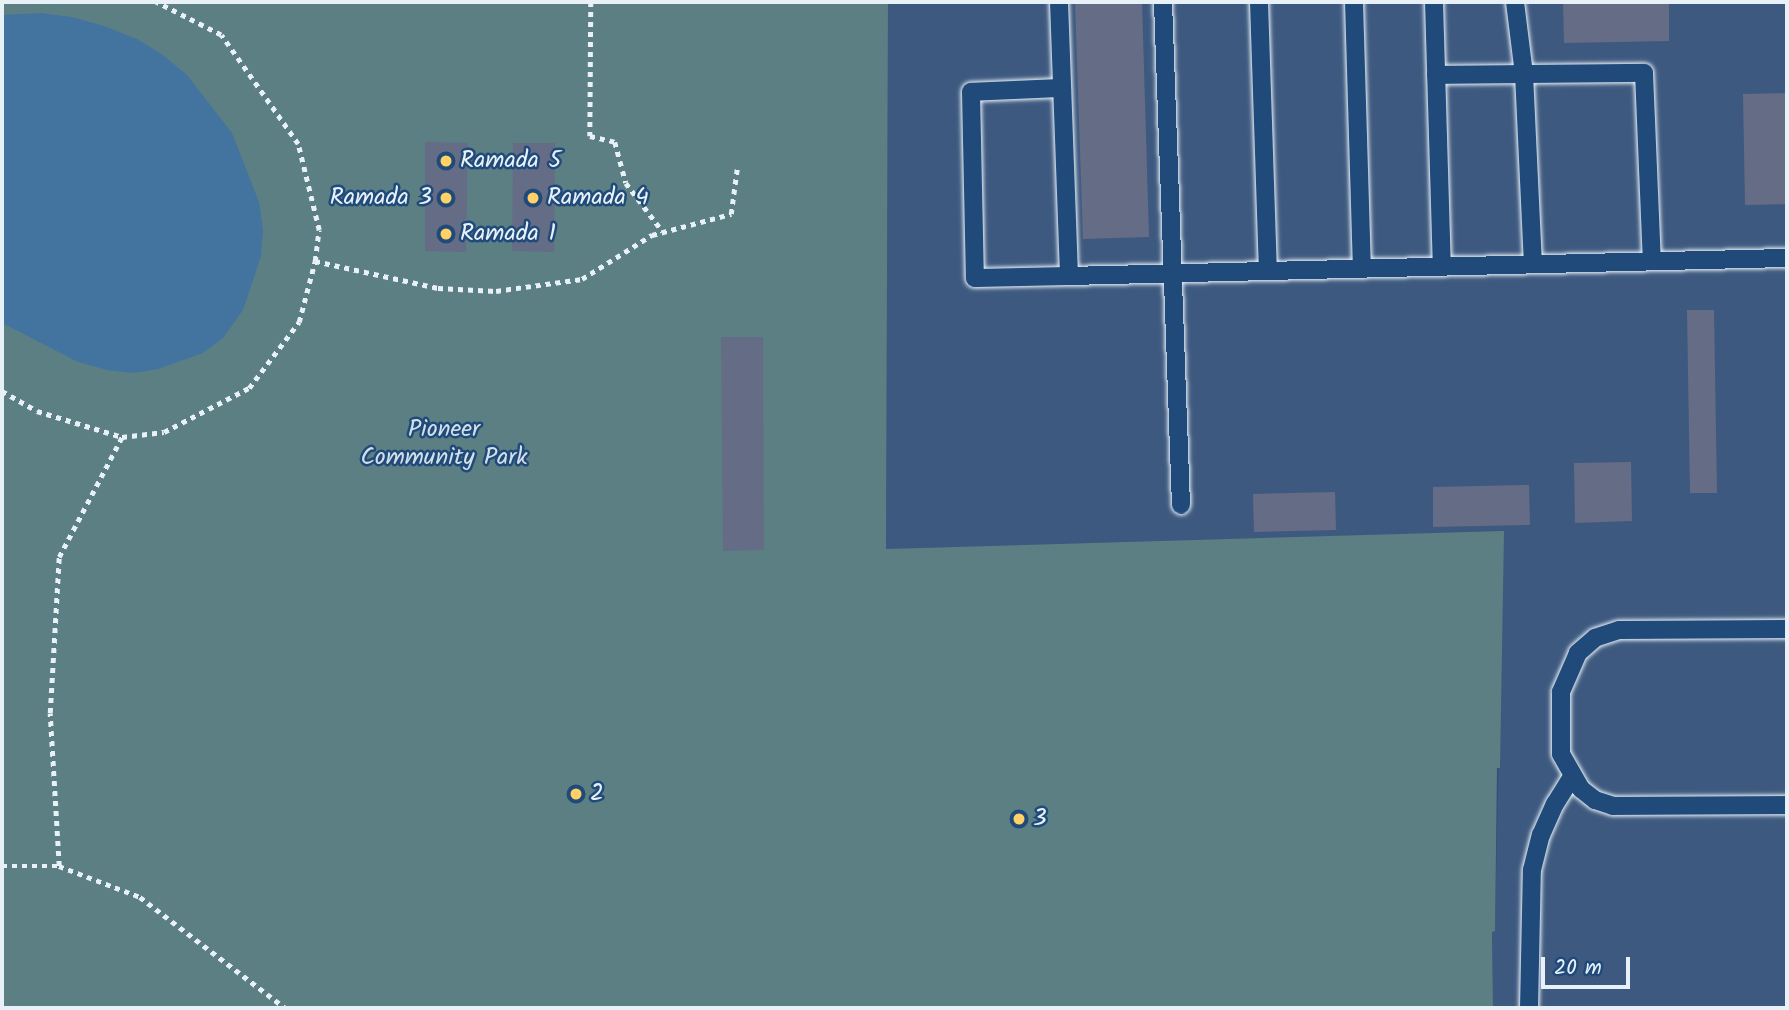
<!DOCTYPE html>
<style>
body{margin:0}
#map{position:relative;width:1789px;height:1010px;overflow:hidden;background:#2d517c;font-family:Kalam,sans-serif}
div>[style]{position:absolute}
.built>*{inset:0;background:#3e597f}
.green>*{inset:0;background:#5c7f84}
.water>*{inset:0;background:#4374a0}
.building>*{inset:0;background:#646d85}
.path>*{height:4.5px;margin-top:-2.25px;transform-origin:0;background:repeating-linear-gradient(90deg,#e8f1f8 0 5px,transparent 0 10px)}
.roads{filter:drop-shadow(0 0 2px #e8f1f8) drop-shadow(0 0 2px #e8f1f8)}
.service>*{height:18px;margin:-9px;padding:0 9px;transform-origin:9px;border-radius:9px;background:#1f4a7a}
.dots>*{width:19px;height:19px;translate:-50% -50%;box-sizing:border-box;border:4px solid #1f4a7a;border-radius:50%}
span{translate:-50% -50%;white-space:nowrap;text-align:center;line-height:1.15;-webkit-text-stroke:5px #1f4a7a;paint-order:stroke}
.poi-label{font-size:24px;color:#e8f1f8}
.left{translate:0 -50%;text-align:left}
.right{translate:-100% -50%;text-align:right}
.park-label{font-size:24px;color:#d3e0e7}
.frame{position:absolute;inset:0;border:4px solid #e8f1f8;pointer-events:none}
.scale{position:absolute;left:1541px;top:957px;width:89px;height:32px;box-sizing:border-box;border:4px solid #e8f1f8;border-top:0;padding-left:9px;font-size:21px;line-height:24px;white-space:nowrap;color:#e8f1f8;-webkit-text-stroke:5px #1f4a7a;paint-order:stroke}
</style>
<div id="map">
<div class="built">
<i style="clip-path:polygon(888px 2px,1787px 2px,1787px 1008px,1493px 1008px,1492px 931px,1495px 931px,1502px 604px,1504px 603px,886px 549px)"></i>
</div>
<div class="green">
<i style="clip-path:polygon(2px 2px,888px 2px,886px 549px,1504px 531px,1500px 768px,1497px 768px,1495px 931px,1492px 932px,1493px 1008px,2px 1008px)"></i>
</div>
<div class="water">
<i style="clip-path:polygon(40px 13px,72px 17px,104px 26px,137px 39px,163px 55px,187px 75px,232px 133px,259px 202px,263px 230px,261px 256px,243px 310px,223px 338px,203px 353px,158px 369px,133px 373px,107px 370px,78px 362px,2px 323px,2px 15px)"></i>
</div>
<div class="building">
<i style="clip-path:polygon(1075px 2px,1142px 2px,1149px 237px,1083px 239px)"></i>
<i style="clip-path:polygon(1563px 2px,1669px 2px,1669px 41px,1564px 43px)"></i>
<i style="clip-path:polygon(1787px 93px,1787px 204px,1745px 205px,1743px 94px)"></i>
<i style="clip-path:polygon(425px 142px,468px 143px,466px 252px,425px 251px)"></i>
<i style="clip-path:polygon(513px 143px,555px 143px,554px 252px,512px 251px)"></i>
<i style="clip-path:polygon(1687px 310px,1714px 310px,1717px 493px,1690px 493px)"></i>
<i style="clip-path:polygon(721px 337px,763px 337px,764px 550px,723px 551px)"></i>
<i style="clip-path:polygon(1631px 462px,1632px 521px,1575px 523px,1574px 463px)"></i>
<i style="clip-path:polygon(1529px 485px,1530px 525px,1433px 527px,1433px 487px)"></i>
<i style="clip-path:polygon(1335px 492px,1336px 530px,1254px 532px,1253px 494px)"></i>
</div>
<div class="path">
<i style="left:591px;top:2px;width:134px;rotate:90.4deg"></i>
<i style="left:590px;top:136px;width:26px;rotate:13deg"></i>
<i style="left:615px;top:142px;width:42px;rotate:75deg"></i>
<i style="left:626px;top:183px;width:61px;rotate:52.9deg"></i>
<i style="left:315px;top:261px;width:126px;rotate:12.4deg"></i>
<i style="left:438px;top:288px;width:58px;rotate:3deg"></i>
<i style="left:496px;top:291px;width:87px;rotate:-7.9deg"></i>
<i style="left:582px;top:279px;width:83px;rotate:-32.2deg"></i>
<i style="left:652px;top:235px;width:82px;rotate:-14.9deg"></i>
<i style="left:731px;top:214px;width:45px;rotate:-82.4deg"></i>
<i style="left:2px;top:391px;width:40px;rotate:29.7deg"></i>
<i style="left:37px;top:411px;width:89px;rotate:17deg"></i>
<i style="left:122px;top:437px;width:42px;rotate:-6.8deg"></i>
<i style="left:164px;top:432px;width:96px;rotate:-27.4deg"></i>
<i style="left:249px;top:388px;width:83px;rotate:-52.9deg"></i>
<i style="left:299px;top:322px;width:63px;rotate:-75.3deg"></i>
<i style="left:315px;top:261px;width:31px;rotate:-83deg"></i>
<i style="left:319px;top:230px;width:89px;rotate:-103.7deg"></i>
<i style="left:298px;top:144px;width:133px;rotate:-125.2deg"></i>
<i style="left:221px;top:35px;width:73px;rotate:-153.1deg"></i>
<i style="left:2px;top:866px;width:57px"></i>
<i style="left:59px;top:866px;width:87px;rotate:20.9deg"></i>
<i style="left:140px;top:897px;width:183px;rotate:37.4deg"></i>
<i style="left:59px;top:866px;width:153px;rotate:-93.4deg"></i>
<i style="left:50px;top:713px;width:156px;rotate:-86.7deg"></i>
<i style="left:59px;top:557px;width:136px;rotate:-62.3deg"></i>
</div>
<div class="roads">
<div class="service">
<i style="left:1059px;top:2px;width:274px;rotate:87.9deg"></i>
<i style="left:1069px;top:276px;width:718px;rotate:-1.44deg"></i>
<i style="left:1163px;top:2px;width:503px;rotate:87.95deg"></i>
<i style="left:1259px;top:2px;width:268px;rotate:88.1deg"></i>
<i style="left:1354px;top:2px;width:266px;rotate:88.3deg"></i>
<i style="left:1434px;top:2px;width:264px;rotate:88.3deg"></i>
<i style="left:1515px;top:2px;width:73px;rotate:82.9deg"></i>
<i style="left:1524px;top:74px;width:190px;rotate:87.3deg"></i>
<i style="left:1436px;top:75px;width:208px;rotate:-0.6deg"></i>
<i style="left:1644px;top:73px;width:188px;rotate:87.6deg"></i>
<i style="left:1062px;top:88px;width:91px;rotate:177.5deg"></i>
<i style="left:971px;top:92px;width:186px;rotate:88.8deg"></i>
<i style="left:975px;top:278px;width:94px;rotate:-1.2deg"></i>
<i style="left:1787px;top:629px;width:168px;rotate:179.7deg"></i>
<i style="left:1619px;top:630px;width:25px;rotate:162deg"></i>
<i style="left:1595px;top:638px;width:23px;rotate:139deg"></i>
<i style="left:1578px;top:653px;width:43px;rotate:113.6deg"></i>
<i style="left:1561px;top:692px;width:62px;rotate:90deg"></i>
<i style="left:1561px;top:754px;width:40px;rotate:60.3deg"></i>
<i style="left:1581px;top:789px;width:18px;rotate:38deg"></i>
<i style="left:1595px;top:800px;width:19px;rotate:18deg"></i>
<i style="left:1613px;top:806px;width:174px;rotate:-0.3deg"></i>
<i style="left:1529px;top:1008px;width:138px;rotate:-88.8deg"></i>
<i style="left:1532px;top:870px;width:36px;rotate:-76deg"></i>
<i style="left:1541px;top:835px;width:34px;rotate:-66deg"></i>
<i style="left:1555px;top:804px;width:32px;rotate:-58deg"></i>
</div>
</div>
<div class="dots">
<i style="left:446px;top:161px;background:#ffd166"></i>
<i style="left:446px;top:198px;background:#ffd166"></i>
<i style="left:533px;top:198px;background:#ffd166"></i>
<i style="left:446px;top:234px;background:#ffd166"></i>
<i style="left:576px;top:794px;background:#ffd166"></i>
<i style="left:1019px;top:819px;background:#ffd166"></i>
</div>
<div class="poi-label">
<span class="left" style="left:460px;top:161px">Ramada 5</span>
<span class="right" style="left:432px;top:198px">Ramada 3</span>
<span class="left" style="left:547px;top:198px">Ramada 4</span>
<span class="left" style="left:460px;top:234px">Ramada 1</span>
<span class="left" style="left:590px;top:794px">2</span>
<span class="left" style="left:1033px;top:819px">3</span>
</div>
<div class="park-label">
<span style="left:444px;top:444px">Pioneer<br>Community Park</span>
</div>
<div class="frame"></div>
<div class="scale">20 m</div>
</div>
